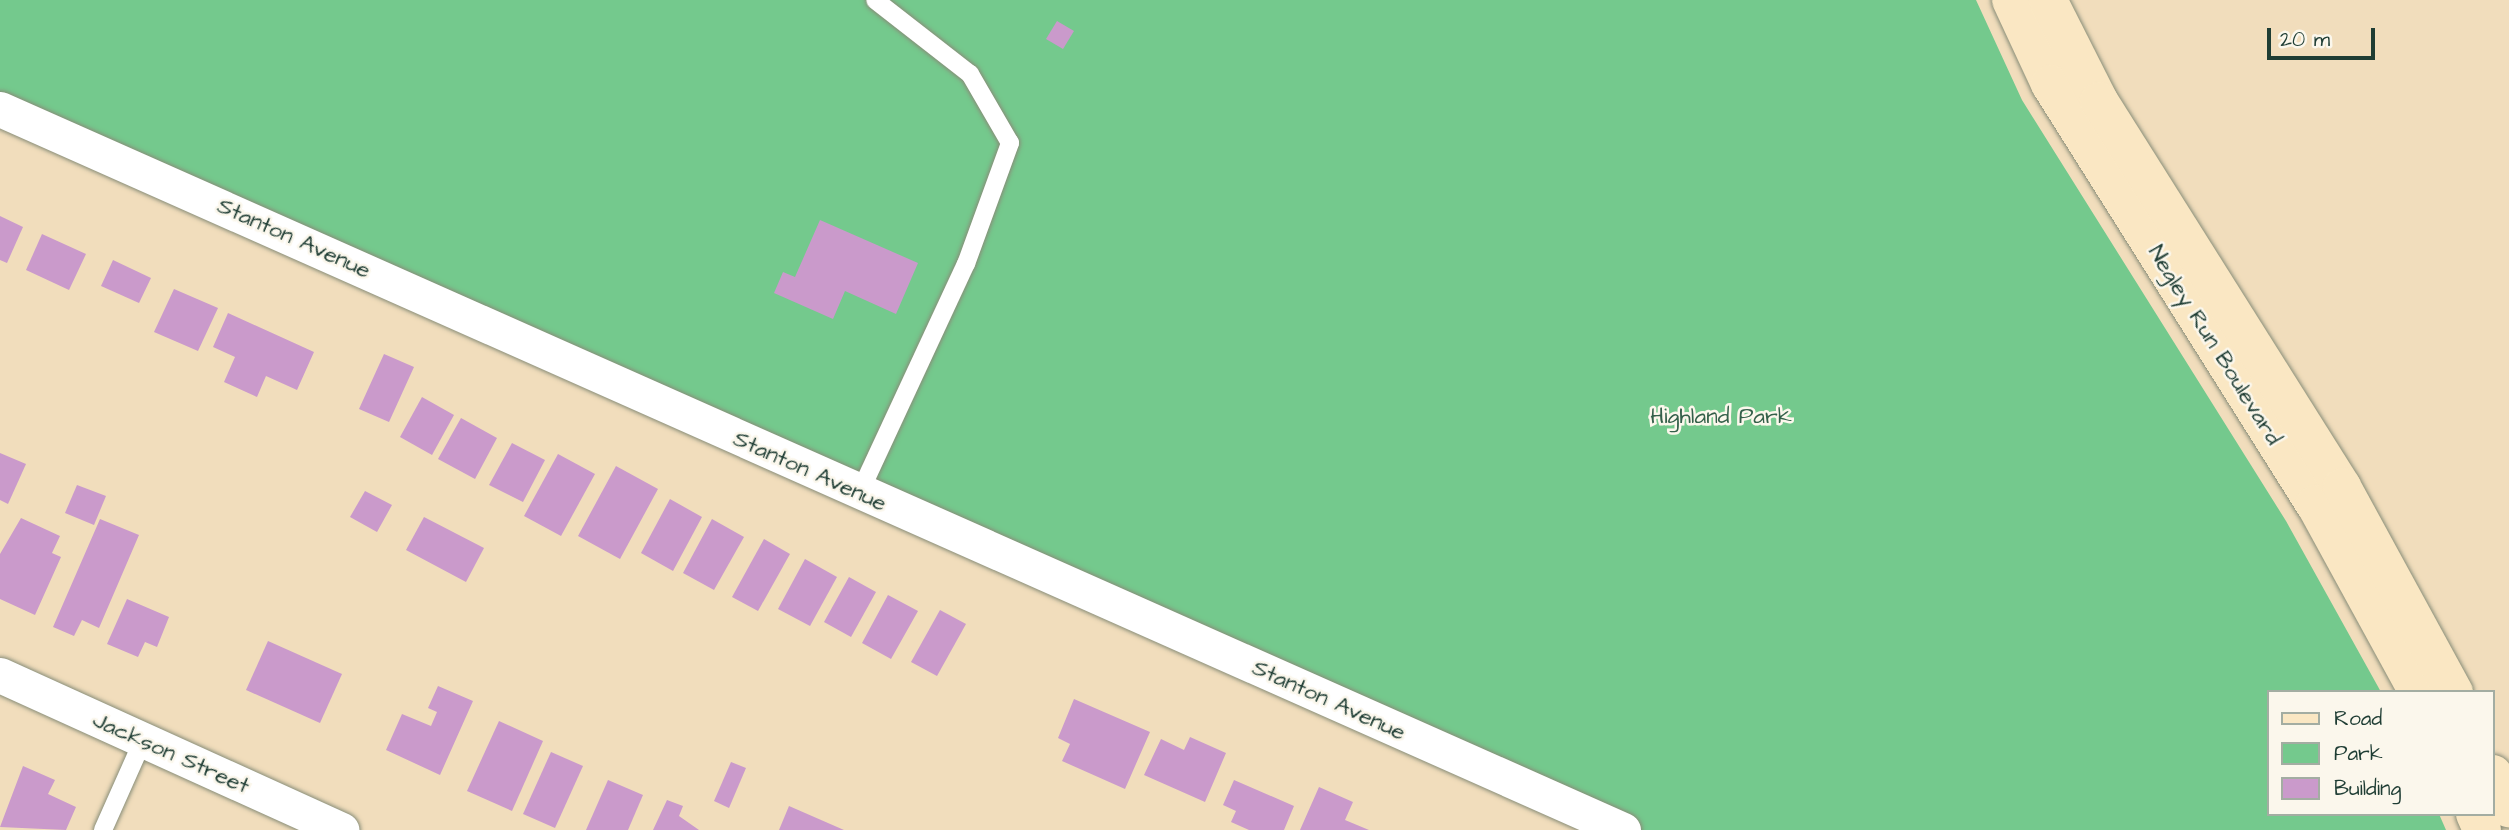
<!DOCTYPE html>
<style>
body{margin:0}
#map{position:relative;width:2509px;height:830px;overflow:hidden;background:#f1ddbc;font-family:"Architects Daughter",sans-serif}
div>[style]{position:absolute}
.green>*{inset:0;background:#74c98d}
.building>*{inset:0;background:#ca9acb}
.roads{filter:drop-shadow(0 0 2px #888d78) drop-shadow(0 0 2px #888d78)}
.service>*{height:18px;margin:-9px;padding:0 9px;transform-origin:9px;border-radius:9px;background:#fff}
.minor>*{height:35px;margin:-17.5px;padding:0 17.5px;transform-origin:17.5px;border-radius:17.5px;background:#fff}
.secondary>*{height:38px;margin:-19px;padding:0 19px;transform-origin:19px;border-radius:19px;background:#fae7c3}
span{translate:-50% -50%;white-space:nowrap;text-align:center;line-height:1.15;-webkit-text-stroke:5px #fbf7ec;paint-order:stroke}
.street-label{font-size:23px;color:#1f3d34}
.park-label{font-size:23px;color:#34604a}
.legend{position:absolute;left:2267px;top:690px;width:228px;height:126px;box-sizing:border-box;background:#fbf7ec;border:2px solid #a3ada2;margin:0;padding:9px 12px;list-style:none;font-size:21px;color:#1f3d34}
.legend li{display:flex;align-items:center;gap:14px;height:35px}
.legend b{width:35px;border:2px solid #a3ada2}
.scale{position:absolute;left:2267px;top:28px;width:108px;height:32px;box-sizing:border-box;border:4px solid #1f3d34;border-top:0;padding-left:9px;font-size:21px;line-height:24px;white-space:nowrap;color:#1f3d34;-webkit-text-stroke:5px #fbf7ec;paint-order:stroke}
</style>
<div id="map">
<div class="green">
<i style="clip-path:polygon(0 0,1976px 0,2022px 100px,2286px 521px,2381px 692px,2269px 692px,2269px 814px,2439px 814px,2446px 830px,1623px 830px,0 109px)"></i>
</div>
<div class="building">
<i style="clip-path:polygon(1057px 21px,1074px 31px,1063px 49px,1046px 39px)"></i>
<i style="clip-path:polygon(0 216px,23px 227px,7px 263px,0 260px)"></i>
<i style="clip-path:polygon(820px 220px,918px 263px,896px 314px,845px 291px,833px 319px,774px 293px,783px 272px,795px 277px)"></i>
<i style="clip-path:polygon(42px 234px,86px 254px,69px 290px,26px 270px)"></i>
<i style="clip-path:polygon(113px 260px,151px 278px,139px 303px,101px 286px)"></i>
<i style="clip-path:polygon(174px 289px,218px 308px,198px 351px,154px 332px)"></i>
<i style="clip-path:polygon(228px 313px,314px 352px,297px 390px,266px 376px,257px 397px,224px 382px,235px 357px,213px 347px)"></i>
<i style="clip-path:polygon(384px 354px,414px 367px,389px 422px,359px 409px)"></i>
<i style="clip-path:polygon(422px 397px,454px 415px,432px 455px,400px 437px)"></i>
<i style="clip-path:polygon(461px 418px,497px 438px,475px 479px,438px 459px)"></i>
<i style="clip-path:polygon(512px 443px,545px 460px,523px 502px,489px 485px)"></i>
<i style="clip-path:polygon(0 453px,26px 464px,8px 504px,0 500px)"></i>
<i style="clip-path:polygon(558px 454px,595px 474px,561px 536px,524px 516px)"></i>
<i style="clip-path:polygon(616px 466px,658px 489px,620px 559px,578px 536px)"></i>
<i style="clip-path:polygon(77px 485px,106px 496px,94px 525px,65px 513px)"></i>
<i style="clip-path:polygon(365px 491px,392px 505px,377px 532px,350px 517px)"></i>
<i style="clip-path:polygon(670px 499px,702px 517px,673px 571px,641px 553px)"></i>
<i style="clip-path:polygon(424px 517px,484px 548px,466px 582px,406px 550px)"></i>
<i style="clip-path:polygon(21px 518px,60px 536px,52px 553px,61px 557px,35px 615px,0 599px,0 554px)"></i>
<i style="clip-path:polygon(100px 519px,139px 535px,99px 628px,82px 620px,74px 636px,53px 627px)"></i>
<i style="clip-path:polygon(712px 519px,744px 537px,714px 590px,683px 573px)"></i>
<i style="clip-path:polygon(764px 539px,790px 554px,758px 611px,732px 597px)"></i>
<i style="clip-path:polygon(805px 559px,837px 577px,810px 626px,778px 609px)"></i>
<i style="clip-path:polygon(849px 577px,876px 592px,851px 637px,824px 622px)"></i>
<i style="clip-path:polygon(888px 595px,918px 611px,891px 659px,862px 643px)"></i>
<i style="clip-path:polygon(127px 599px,169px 617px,157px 647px,145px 642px,138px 657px,107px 644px)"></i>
<i style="clip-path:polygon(940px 610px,966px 624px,937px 676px,911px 662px)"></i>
<i style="clip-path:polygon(268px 641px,342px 674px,320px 723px,246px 690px)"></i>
<i style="clip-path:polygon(438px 686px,473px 701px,440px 775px,386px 750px,402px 714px,431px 726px,437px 712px,428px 708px)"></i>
<i style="clip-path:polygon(1074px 699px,1150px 732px,1125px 789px,1062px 761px,1070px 744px,1058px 738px)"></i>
<i style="clip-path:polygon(499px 721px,543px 741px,512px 811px,467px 791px)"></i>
<i style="clip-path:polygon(1190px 737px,1226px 753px,1205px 802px,1144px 775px,1161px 739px,1184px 750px)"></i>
<i style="clip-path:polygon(551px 752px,583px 766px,555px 828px,523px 814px)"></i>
<i style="clip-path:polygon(731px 762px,746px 768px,729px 808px,714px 801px)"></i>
<i style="clip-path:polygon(23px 766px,55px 780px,48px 794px,76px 807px,66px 830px,0 827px)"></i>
<i style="clip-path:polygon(608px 780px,643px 795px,628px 830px,586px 830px)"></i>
<i style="clip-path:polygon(1234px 780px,1294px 806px,1284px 830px,1249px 830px,1231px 822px,1236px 811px,1223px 805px)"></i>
<i style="clip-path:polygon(1319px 787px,1353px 802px,1345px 820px,1369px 830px,1300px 830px)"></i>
<i style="clip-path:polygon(667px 800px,683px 806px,679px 816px,699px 830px,653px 830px)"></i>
<i style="clip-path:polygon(789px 806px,844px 830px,779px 830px)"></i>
</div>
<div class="roads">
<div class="service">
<i style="left:859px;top:494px;width:254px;rotate:-65.1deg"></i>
<i style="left:966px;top:264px;width:129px;rotate:-70deg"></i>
<i style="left:1010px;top:143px;width:80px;rotate:-120.1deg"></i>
<i style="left:970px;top:74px;width:120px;rotate:-142.1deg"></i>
<i style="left:103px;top:830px;width:98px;rotate:-66deg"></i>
</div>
<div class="minor">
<i style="left:0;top:109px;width:1776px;rotate:23.95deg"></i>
<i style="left:0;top:675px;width:375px;rotate:24.4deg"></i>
</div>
<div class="secondary">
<i style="left:2011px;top:0;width:93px;rotate:65.1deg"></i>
<i style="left:2050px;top:84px;width:497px;rotate:57.8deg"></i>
<i style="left:2315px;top:504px;width:214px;rotate:61.3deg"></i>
<i style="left:2048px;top:0;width:113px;rotate:63.2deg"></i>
<i style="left:2099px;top:101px;width:456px;rotate:57.8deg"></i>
<i style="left:2342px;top:487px;width:234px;rotate:61.4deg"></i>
<i style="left:2493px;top:774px;width:38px;rotate:65deg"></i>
<i style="left:2475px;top:814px;width:17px;rotate:66deg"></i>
</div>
</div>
<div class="street-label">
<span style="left:294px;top:238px;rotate:24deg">Stanton Avenue</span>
<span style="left:2215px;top:345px;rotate:58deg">Negley Run Boulevard</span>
<span style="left:810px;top:471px;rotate:24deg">Stanton Avenue</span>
<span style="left:1329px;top:700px;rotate:24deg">Stanton Avenue</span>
<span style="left:171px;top:753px;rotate:24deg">Jackson Street</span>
</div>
<div class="park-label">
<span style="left:1721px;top:416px">Highland Park</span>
</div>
<ul class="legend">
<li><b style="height:9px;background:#fae7c3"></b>Road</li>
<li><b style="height:19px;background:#74c98d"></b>Park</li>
<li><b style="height:19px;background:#ca9acb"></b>Building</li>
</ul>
<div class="scale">20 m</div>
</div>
